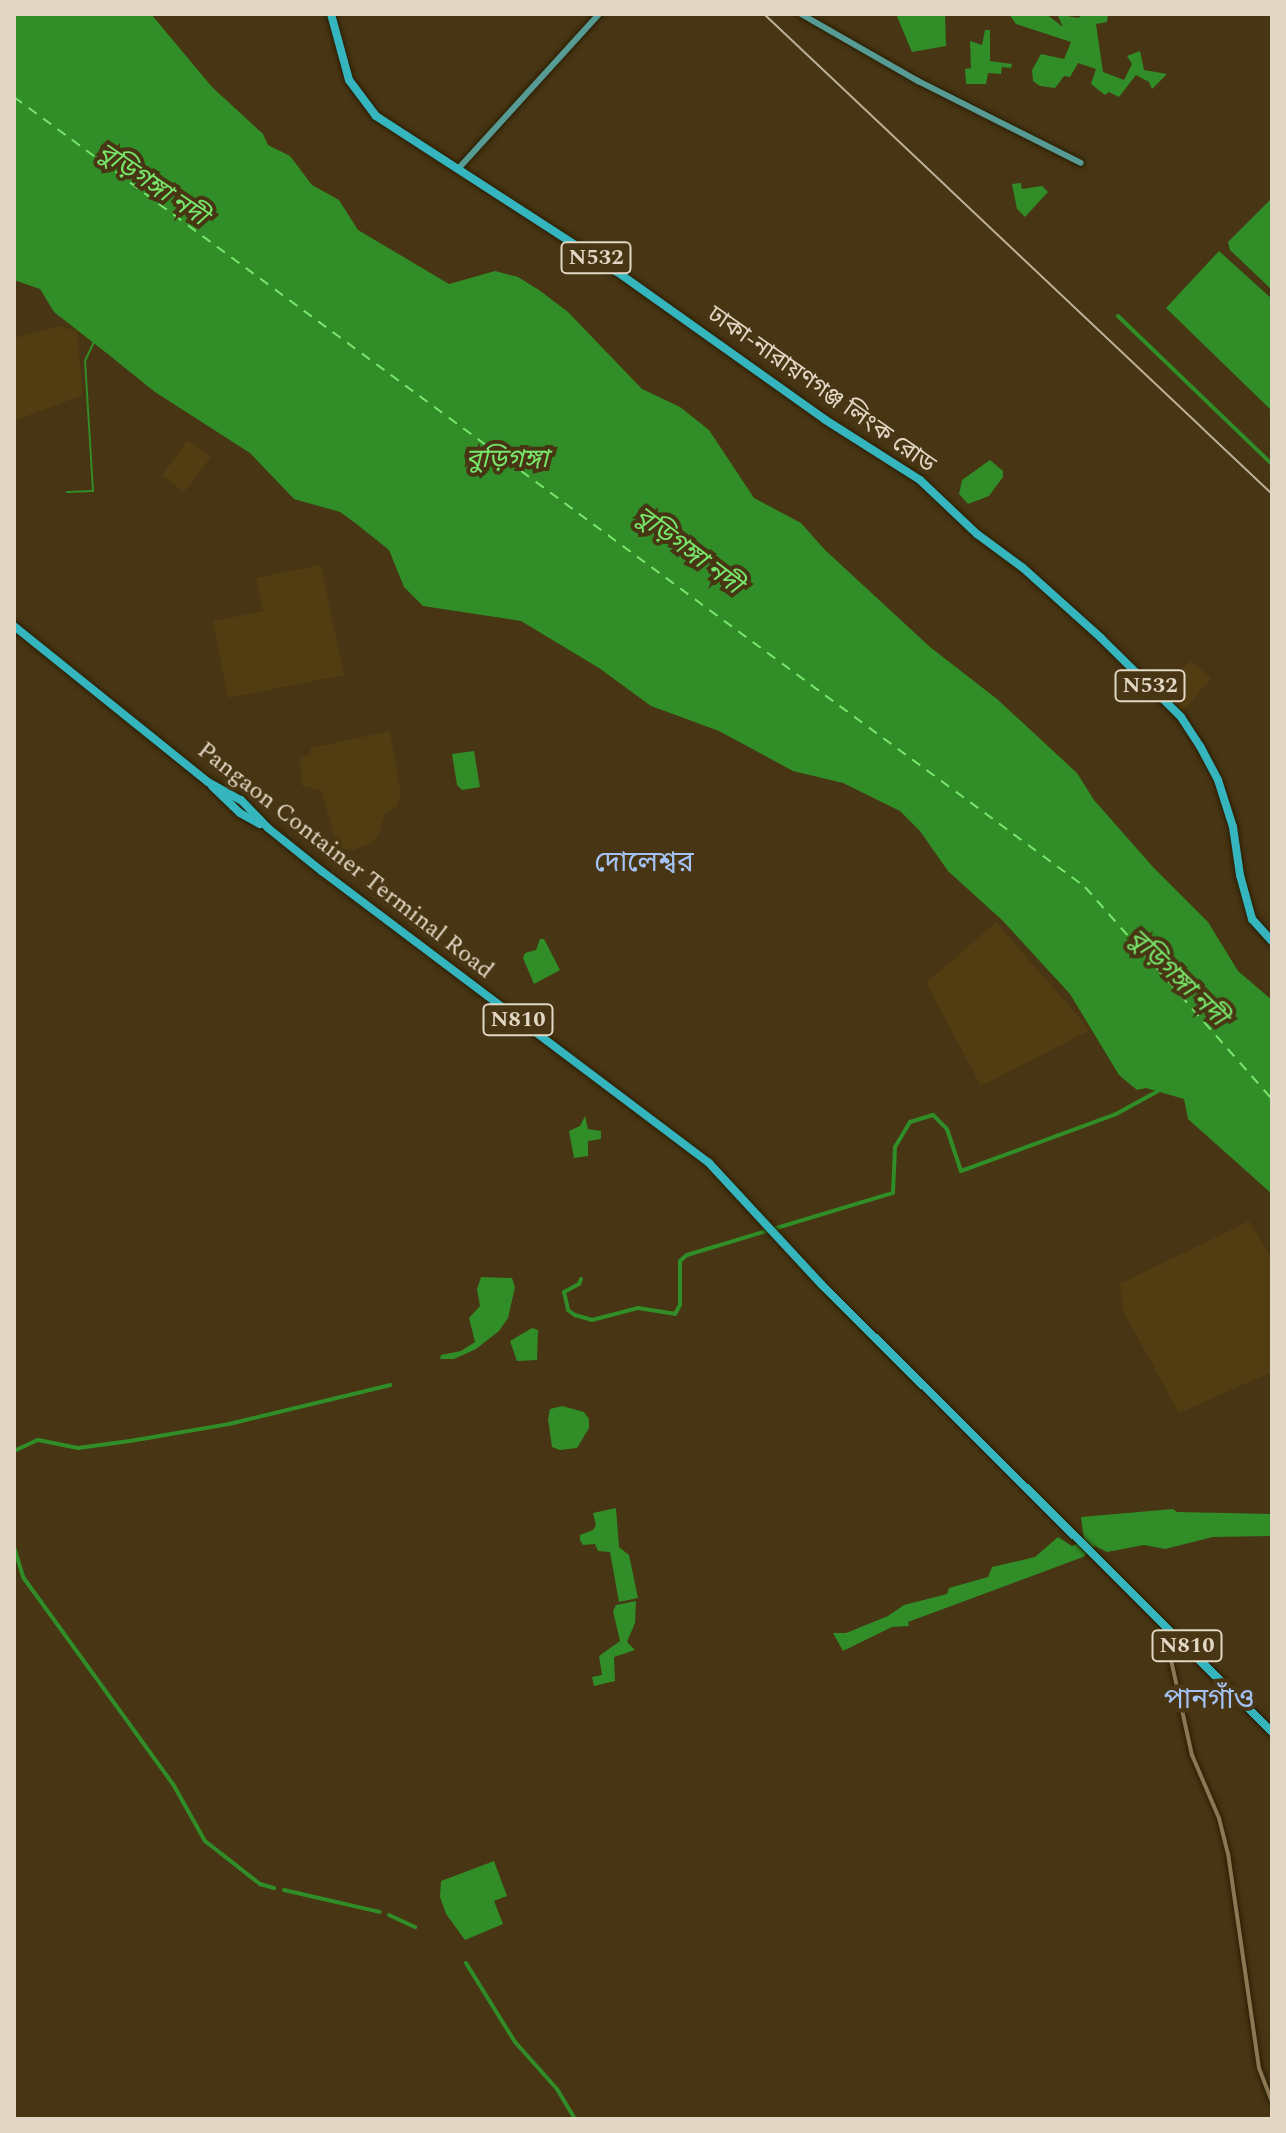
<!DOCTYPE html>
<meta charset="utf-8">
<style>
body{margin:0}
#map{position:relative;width:1286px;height:2133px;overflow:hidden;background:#473513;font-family:Spectral,"Noto Sans Bengali",serif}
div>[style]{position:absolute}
.built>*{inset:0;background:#523d12}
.water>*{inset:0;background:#308d27}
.stream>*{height:2px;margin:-1px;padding:0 1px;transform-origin:1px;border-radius:1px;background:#308d27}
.canal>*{height:4px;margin:-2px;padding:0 2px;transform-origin:2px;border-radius:2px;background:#308d27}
.ferry>*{height:2px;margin-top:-1px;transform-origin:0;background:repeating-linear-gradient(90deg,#77e66b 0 10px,transparent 0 18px)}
.roads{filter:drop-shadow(0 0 2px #2a1d04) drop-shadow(0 0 2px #2a1d04)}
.minor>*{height:4px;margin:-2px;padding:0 2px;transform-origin:2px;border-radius:2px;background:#8b7754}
.major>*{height:6px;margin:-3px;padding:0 3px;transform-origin:3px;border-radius:3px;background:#579c94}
.highway>*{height:8px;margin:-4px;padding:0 4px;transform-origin:4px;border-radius:4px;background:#35b5be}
.rail>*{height:2px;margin:-1px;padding:0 1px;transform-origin:1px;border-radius:1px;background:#beb19a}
span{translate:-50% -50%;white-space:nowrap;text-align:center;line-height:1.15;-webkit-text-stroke:8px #473513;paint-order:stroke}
.shield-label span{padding:2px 6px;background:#473513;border:2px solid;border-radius:6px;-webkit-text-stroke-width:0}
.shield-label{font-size:22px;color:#e2d7c4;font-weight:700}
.street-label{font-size:24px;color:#e2d7c4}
.water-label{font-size:26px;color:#77e66b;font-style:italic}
.quarter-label{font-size:28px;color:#a5c2f5}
.frame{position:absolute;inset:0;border:16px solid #e2d7c4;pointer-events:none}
</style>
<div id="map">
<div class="built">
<i style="clip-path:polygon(60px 326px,77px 331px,83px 395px,14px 421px,14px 338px)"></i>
<i style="clip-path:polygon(188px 440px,211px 457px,184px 492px,162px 475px)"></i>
<i style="clip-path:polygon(321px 565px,344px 675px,228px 698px,213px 621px,263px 611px,256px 578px)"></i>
<i style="clip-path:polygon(1191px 661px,1211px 678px,1180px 715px,1156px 691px)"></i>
<i style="clip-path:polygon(390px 731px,401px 795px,397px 806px,385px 813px,379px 834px,372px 842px,354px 850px,345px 849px,337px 845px,321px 790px,302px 786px,300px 759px,310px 754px,311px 748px)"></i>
<i style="clip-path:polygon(996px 922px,1090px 1030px,981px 1086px,926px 983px)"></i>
<i style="clip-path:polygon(1249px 1221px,1272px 1259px,1272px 1372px,1179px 1413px,1123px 1311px,1120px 1284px)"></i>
</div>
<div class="water">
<i style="clip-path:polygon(14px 14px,151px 14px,212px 87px,263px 134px,268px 145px,290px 156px,312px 185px,339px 200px,358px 230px,449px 284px,495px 271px,518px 277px,539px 290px,568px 312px,642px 389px,680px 407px,709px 430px,754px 498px,801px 523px,825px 550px,930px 647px,997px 699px,1077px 773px,1094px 800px,1153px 867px,1208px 922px,1238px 971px,1272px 1000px,1272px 1194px,1188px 1119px,1184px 1099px,1146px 1088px,1137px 1090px,1119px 1075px,1070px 994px,1003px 921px,948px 871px,920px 831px,900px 811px,843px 783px,793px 771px,719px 731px,651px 706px,599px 668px,521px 621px,423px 606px,404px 587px,389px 550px,354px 522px,340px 512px,294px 499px,250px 453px,155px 392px,109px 355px,54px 312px,40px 289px,14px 280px)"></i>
<i style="clip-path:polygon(896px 14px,945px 14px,946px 46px,912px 52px)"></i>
<i style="clip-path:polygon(1009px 14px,1046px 14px,1063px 27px,1057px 14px,1078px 18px,1084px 14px,1108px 14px,1107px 22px,1096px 24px,1103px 72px,1124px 80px,1132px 64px,1127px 56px,1140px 51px,1144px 70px,1167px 74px,1152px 89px,1149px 82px,1136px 75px,1119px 97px,1109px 92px,1105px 95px,1091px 84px,1096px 69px,1078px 63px,1070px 77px,1064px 76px,1055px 88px,1040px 86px,1033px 81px,1032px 70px,1041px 54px,1064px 59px,1071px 42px,1016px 24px)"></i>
<i style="clip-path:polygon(985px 30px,990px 30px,990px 61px,1012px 64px,1011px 68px,1002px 67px,1001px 74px,988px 73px,986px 84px,966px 84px,965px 69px,971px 68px,970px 41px,982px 45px)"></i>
<i style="clip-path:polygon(1021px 183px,1022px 189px,1042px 186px,1048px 192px,1025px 217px,1017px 209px,1012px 184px)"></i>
<i style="clip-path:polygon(1272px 198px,1272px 290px,1230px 250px,1228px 242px)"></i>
<i style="clip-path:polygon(1219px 251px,1272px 299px,1272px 411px,1166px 308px)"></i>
<i style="clip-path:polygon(990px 460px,1003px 471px,1003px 477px,989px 496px,968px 504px,959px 494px,962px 480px)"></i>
<i style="clip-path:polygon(474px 751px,480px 787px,462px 790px,457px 785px,452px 754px)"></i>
<i style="clip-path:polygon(540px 939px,544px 939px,560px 970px,534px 984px,523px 958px,525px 953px,536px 950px)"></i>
<i style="clip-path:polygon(585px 1116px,588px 1129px,601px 1131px,601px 1139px,588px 1141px,588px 1156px,574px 1158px,569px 1131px,580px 1126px)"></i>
<i style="clip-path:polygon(481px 1277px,512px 1278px,515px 1287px,508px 1318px,499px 1331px,476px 1349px,454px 1359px,440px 1359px,441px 1355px,461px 1351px,475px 1342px,469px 1318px,480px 1306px,477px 1289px)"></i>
<i style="clip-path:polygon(532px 1328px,538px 1330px,537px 1360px,517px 1361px,510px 1341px)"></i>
<i style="clip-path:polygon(562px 1406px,584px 1412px,589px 1419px,589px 1428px,577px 1448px,560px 1450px,552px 1447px,548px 1419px,550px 1409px)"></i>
<i style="clip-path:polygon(616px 1508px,619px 1547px,629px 1555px,638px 1598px,619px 1602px,610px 1552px,598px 1551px,595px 1544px,583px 1545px,580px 1540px,580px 1535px,593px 1530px,596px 1525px,593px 1513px)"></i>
<i style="clip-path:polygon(1173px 1509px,1177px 1512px,1272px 1514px,1272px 1536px,1213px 1537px,1165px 1549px,1144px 1545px,1107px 1552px,1095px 1546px,1083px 1557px,908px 1622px,909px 1626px,892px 1627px,843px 1651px,833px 1633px,846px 1633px,888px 1616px,904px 1605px,947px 1594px,949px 1588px,988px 1577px,992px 1567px,1035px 1557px,1058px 1537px,1072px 1546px,1084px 1540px,1081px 1517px)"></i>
<i style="clip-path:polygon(636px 1601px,635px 1623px,627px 1642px,635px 1650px,614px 1657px,615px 1681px,594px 1686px,592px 1677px,602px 1675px,599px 1656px,620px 1641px,613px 1611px,616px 1605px)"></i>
<i style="clip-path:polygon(494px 1861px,507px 1896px,494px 1901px,503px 1924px,465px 1940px,446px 1914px,440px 1897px,441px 1881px)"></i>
</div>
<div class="stream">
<i style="left:67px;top:492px;width:26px;rotate:-2deg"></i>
<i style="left:93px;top:491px;width:130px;rotate:-93.5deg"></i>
<i style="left:85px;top:361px;width:21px;rotate:-65deg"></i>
</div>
<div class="canal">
<i style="left:1118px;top:316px;width:214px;rotate:43.9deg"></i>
<i style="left:581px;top:1279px;width:5px;rotate:112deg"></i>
<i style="left:579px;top:1284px;width:17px;rotate:152deg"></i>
<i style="left:564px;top:1292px;width:18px;rotate:77deg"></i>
<i style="left:568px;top:1310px;width:9px;rotate:36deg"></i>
<i style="left:575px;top:1315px;width:18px;rotate:16deg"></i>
<i style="left:592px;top:1320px;width:48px;rotate:-14.6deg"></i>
<i style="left:638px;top:1308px;width:37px;rotate:9deg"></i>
<i style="left:675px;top:1314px;width:10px;rotate:-61deg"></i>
<i style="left:680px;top:1305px;width:44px;rotate:-90deg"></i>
<i style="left:680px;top:1261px;width:9px;rotate:-41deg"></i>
<i style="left:687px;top:1255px;width:215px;rotate:-16.8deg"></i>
<i style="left:893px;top:1193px;width:46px;rotate:-87.5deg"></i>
<i style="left:895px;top:1147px;width:29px;rotate:-59deg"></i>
<i style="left:910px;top:1122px;width:24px;rotate:-17deg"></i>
<i style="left:933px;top:1115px;width:20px;rotate:45deg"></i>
<i style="left:947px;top:1129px;width:44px;rotate:71.6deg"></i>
<i style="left:961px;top:1171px;width:165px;rotate:-20.2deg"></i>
<i style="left:1116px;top:1114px;width:48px;rotate:-28.7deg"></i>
<i style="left:14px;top:1451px;width:26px;rotate:-25deg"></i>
<i style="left:38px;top:1440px;width:41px;rotate:11.3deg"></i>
<i style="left:78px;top:1448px;width:52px;rotate:-7.7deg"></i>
<i style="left:130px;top:1441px;width:100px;rotate:-9.7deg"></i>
<i style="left:229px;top:1424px;width:166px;rotate:-13.6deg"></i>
<i style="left:14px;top:1547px;width:31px;rotate:73deg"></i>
<i style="left:23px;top:1577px;width:256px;rotate:54.1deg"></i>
<i style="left:173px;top:1784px;width:65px;rotate:60.7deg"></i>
<i style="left:205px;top:1841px;width:70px;rotate:38deg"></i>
<i style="left:260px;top:1884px;width:15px;rotate:16deg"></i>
<i style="left:284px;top:1890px;width:98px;rotate:12.9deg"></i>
<i style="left:389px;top:1915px;width:29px;rotate:25deg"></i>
<i style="left:466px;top:1963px;width:93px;rotate:58.2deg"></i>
<i style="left:515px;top:2042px;width:63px;rotate:48.2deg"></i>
<i style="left:557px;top:2089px;width:35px;rotate:59deg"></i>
</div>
<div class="ferry">
<i style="left:14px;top:97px;width:1331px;rotate:36.41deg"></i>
<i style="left:1085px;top:887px;width:283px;rotate:48.6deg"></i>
</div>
<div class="roads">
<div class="minor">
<i style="left:1164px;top:1628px;width:130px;rotate:77.6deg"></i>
<i style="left:1192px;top:1755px;width:69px;rotate:66.8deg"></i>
<i style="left:1219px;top:1818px;width:36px;rotate:76deg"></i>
<i style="left:1228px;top:1853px;width:217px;rotate:81.8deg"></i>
<i style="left:1259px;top:2068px;width:36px;rotate:69deg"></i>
</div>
<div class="major">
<i style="left:801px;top:14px;width:135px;rotate:29.8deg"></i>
<i style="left:918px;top:81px;width:182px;rotate:26.7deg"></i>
<i style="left:458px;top:169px;width:210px;rotate:-47.7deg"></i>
</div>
<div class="highway">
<i style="left:331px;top:14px;width:68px;rotate:74.7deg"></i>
<i style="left:349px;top:80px;width:45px;rotate:53.1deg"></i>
<i style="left:376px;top:116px;width:286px;rotate:32.9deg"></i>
<i style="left:616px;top:271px;width:255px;rotate:35.4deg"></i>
<i style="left:824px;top:419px;width:114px;rotate:32.4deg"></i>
<i style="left:920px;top:480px;width:79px;rotate:43.5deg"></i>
<i style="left:977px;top:534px;width:56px;rotate:36.3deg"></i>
<i style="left:1022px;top:567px;width:106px;rotate:41.9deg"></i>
<i style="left:1101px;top:638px;width:112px;rotate:44.6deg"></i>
<i style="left:1181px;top:717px;width:35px;rotate:57deg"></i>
<i style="left:1200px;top:746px;width:38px;rotate:62deg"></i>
<i style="left:1218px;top:780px;width:49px;rotate:72.3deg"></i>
<i style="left:1233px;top:827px;width:49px;rotate:81.7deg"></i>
<i style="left:1240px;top:875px;width:46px;rotate:74.7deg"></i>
<i style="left:1252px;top:919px;width:30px;rotate:48deg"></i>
<i style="left:14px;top:626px;width:249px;rotate:38.8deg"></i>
<i style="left:208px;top:782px;width:38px;rotate:29deg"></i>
<i style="left:241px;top:800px;width:39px;rotate:46deg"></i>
<i style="left:268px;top:828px;width:70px;rotate:38.7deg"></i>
<i style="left:323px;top:872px;width:483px;rotate:37deg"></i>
<i style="left:709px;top:1163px;width:166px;rotate:47.2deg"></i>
<i style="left:822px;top:1285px;width:634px;rotate:44.81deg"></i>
<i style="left:212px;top:786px;width:39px;rotate:44deg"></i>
<i style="left:240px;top:813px;width:23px;rotate:29deg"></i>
</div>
</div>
<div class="rail">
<i style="left:764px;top:14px;width:699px;rotate:43.38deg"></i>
</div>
<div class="shield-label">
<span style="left:596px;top:258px">N532</span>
<span style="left:1150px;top:686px">N532</span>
<span style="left:518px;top:1020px">N810</span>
<span style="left:1187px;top:1646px">N810</span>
</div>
<div class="street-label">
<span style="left:821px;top:390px;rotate:35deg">ঢাকা-নারায়ণগঞ্জ লিংক রোড</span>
<span style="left:345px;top:861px;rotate:38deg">Pangaon Container Terminal Road</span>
</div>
<div class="water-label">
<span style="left:152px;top:185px;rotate:34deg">বুড়িগঙ্গা নদী</span>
<span style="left:507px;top:460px">বুড়িগঙ্গা</span>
<span style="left:688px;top:551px;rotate:37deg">বুড়িগঙ্গা নদী</span>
<span style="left:1177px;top:978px;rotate:44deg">বুড়িগঙ্গা নদী</span>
</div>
<div class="quarter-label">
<span style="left:644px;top:863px">দোলেশ্বর</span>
<span style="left:1209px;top:1700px">পানগাঁও</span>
</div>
<div class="frame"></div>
</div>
